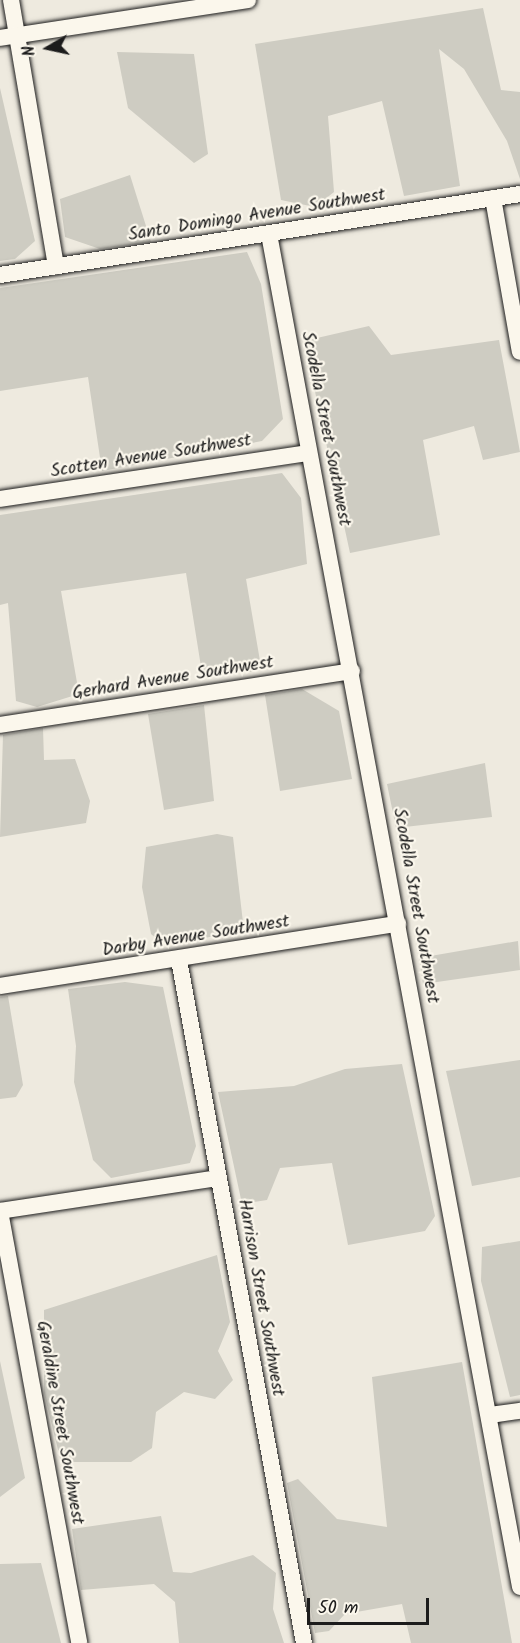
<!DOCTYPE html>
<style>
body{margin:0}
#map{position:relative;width:520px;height:1643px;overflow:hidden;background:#eeeadf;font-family:Kalam,sans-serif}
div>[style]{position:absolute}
.green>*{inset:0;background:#ceccc2}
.roads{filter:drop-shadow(0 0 2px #1c1c1c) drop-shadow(0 0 2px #1c1c1c)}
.minor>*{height:16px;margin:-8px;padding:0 8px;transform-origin:8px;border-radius:8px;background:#fbf7ec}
span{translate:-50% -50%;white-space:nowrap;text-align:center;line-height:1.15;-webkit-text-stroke:4.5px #fbf7ec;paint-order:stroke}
.street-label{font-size:18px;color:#1c1c1c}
.north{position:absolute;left:18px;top:18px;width:60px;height:60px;-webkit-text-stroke:4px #fbf7ec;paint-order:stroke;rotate:261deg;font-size:16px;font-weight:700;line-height:24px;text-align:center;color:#1c1c1c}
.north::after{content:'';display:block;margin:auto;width:21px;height:27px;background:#1c1c1c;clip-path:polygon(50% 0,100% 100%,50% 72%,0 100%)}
.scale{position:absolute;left:307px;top:1598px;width:122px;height:27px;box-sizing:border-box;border:3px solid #1c1c1c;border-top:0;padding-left:8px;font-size:18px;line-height:21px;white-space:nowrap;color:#1c1c1c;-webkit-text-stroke:4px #fbf7ec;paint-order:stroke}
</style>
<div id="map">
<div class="green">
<i style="clip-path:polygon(483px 8px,501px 90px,520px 92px,520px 179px,507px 141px,464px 69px,439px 49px,460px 186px,404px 196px,382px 101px,328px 116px,334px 192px,315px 207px,281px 200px,255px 44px)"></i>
<i style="clip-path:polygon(117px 52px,194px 54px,208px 154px,194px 163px,128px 108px)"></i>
<i style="clip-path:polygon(0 88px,35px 241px,15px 259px,0 261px)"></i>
<i style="clip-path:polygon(130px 175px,151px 242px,100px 249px,65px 237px,60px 199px)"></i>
<i style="clip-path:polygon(247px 252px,261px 284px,283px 419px,262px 441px,102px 471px,88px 377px,0 391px,0 288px)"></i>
<i style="clip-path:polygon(369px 326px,391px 355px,499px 340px,520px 452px,483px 460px,474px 426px,423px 440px,440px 535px,350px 553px,304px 341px)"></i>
<i style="clip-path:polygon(282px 473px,301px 498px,307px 564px,246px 579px,260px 661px,251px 672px,202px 673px,186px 573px,61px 591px,79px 694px,37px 707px,16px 701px,8px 603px,0 605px,0 515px)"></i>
<i style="clip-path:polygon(302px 689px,339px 711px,352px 779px,280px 791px,265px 695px)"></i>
<i style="clip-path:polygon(204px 705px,214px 801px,164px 810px,148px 714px)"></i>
<i style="clip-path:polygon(43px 728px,44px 760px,75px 759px,90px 801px,86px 823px,0 837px,3px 735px)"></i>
<i style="clip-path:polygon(485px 763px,492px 817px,396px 828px,387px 784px)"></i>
<i style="clip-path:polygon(217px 834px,233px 837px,244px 931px,164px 945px,151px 934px,142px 887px,146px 847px)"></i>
<i style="clip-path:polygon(518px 941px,520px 970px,423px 984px,419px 958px)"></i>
<i style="clip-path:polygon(125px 982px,163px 987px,196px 1146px,190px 1163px,111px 1178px,93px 1160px,74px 1082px,76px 1046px,68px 989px)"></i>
<i style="clip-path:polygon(8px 996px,23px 1085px,16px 1097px,0 1099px,0 997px)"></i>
<i style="clip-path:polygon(520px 1060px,520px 1177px,472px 1186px,446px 1071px)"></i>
<i style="clip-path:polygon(402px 1064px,435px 1216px,425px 1231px,348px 1245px,332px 1163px,280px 1168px,267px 1200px,242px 1204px,218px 1092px,294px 1086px,345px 1069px)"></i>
<i style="clip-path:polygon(520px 1241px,520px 1395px,510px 1397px,481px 1281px,482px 1247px)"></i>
<i style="clip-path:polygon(217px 1255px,230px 1322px,218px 1351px,233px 1380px,215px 1399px,184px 1392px,156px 1412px,152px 1448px,131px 1462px,61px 1462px,44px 1393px,44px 1310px)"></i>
<i style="clip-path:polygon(0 1361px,25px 1478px,0 1497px)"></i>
<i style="clip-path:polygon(462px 1362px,512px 1643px,411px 1643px,402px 1604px,345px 1614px,329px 1631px,315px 1633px,287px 1483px,298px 1479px,337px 1519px,387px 1527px,372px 1377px)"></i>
<i style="clip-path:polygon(161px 1516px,173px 1572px,191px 1573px,253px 1555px,276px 1573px,273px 1609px,284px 1643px,179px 1643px,175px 1602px,154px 1584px,81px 1590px,72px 1529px)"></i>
<i style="clip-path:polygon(41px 1563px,61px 1643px,0 1643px,0 1564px)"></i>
</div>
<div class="roads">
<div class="minor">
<i style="left:11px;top:0;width:270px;rotate:80.4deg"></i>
<i style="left:0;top:38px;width:251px;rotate:-8.7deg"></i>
<i style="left:493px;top:198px;width:156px;rotate:80.1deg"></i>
<i style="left:269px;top:234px;width:1376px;rotate:79.49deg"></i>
<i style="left:0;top:275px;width:526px;rotate:-8.85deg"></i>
<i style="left:0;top:499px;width:311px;rotate:-8.5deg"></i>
<i style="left:0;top:725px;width:356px;rotate:-8.7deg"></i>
<i style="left:179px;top:960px;width:694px;rotate:79.63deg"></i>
<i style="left:0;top:986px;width:403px;rotate:-8.9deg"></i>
<i style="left:0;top:1211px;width:439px;rotate:79.6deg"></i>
<i style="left:0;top:1211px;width:220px;rotate:-8.6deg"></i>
<i style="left:490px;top:1415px;width:30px;rotate:-8deg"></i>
</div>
</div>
<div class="street-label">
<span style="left:257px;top:216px;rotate:-9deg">Santo Domingo Avenue Southwest</span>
<span style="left:325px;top:429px;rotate:79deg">Scodella Street Southwest</span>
<span style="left:151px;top:457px;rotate:-9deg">Scotten Avenue Southwest</span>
<span style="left:173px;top:679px;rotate:-9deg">Gerhard Avenue Southwest</span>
<span style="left:415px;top:906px;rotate:80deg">Scodella Street Southwest</span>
<span style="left:196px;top:937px;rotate:-9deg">Darby Avenue Southwest</span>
<span style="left:260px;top:1298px;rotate:80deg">Harrison Street Southwest</span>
<span style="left:59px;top:1423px;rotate:80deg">Geraldine Street Southwest</span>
</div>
<div class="north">N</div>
<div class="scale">50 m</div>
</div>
